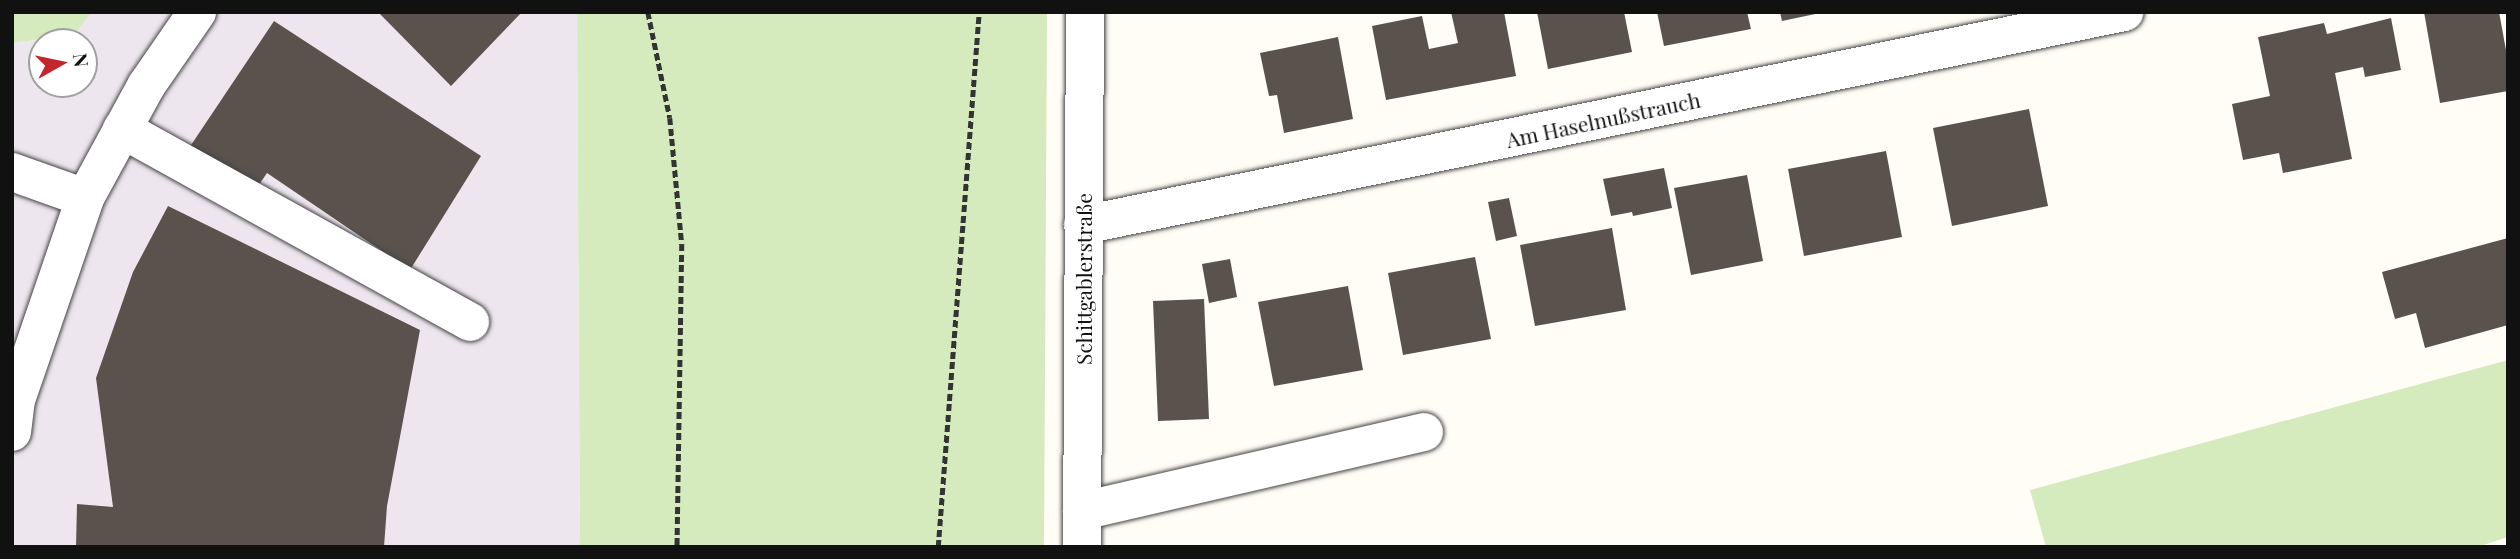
<!DOCTYPE html>
<meta charset="utf-8">
<style>
body{margin:0}
#map{position:relative;width:2520px;height:559px;overflow:hidden;background:#fffdf5;font-family:"Playfair Display",serif}
div>[style]{position:absolute}
.industrial>*{inset:0;background:#eee6ef}
.green>*{inset:0;background:#d5ebbd}
.building>*{inset:0;background:#5a524d}
.path>*{height:4.5px;margin-top:-2.25px;transform-origin:0;background:repeating-linear-gradient(90deg,#333 0 7px,transparent 0 10.5px)}
.roads{filter:drop-shadow(0 0 2px #444) drop-shadow(0 0 2px #444)}
.minor>*{height:38px;margin:-19px;padding:0 19px;transform-origin:19px;border-radius:19px;background:#fff}
span{translate:-50% -50%;white-space:nowrap;text-align:center;line-height:1.15;-webkit-text-stroke:7px #fff;paint-order:stroke}
.street-label{font-size:21px;color:#111}
.frame{position:absolute;inset:0;border:14px solid #111;pointer-events:none}
.north{position:absolute;left:28px;top:28px;width:70px;height:70px;box-sizing:border-box;background:#fff;border:2px solid #a0a0a0;border-radius:50%;rotate:81deg;font-size:19px;font-weight:700;line-height:28px;text-align:center;color:#111}
.north::after{content:'';display:block;margin:auto;width:24px;height:32px;background:#c4262e;clip-path:polygon(50% 0,100% 100%,50% 72%,0 100%)}
</style>
<div id="map">
<div class="industrial">
<i style="clip-path:polygon(evenodd,92px 12px,577px 12px,580px 547px,12px 547px,12px 43px,74px 35px,92px 12px,42px 42px,84px 42px,84px 84px,42px 84px,42px 42px)"></i>
</div>
<div class="green">
<i style="clip-path:polygon(12px 12px,92px 12px,74px 35px,12px 43px)"></i>
<i style="clip-path:polygon(577px 12px,1047px 12px,1044px 547px,580px 547px)"></i>
<i style="clip-path:polygon(2508px 360px,2508px 537px,2477px 547px,2046px 547px,2030px 490px)"></i>
</div>
<div class="building">
<i style="clip-path:polygon(378px 12px,522px 12px,451px 86px)"></i>
<i style="clip-path:polygon(1451px 12px,1504px 12px,1516px 76px,1386px 100px,1372px 26px,1422px 16px,1429px 49px,1458px 43px)"></i>
<i style="clip-path:polygon(1537px 12px,1624px 12px,1632px 52px,1548px 69px)"></i>
<i style="clip-path:polygon(1657px 12px,1747px 12px,1751px 29px,1664px 46px)"></i>
<i style="clip-path:polygon(1780px 12px,1820px 12px,1820px 13px,1782px 21px)"></i>
<i style="clip-path:polygon(2424px 12px,2499px 12px,2508px 61px,2508px 91px,2440px 103px)"></i>
<i style="clip-path:polygon(2391px 18px,2401px 70px,2365px 77px,2363px 67px,2335px 73px,2352px 159px,2283px 173px,2279px 153px,2243px 160px,2232px 104px,2270px 96px,2258px 37px,2324px 23px,2327px 34px)"></i>
<i style="clip-path:polygon(274px 21px,481px 156px,410px 270px,267px 173px,252px 195px,185px 154px)"></i>
<i style="clip-path:polygon(1338px 37px,1353px 119px,1284px 133px,1277px 95px,1269px 96px,1260px 53px)"></i>
<i style="clip-path:polygon(2029px 109px,2048px 206px,1952px 226px,1933px 128px)"></i>
<i style="clip-path:polygon(1886px 151px,1902px 237px,1804px 256px,1788px 169px)"></i>
<i style="clip-path:polygon(1664px 168px,1672px 208px,1633px 216px,1632px 212px,1611px 216px,1603px 179px)"></i>
<i style="clip-path:polygon(1747px 175px,1763px 261px,1691px 275px,1674px 188px)"></i>
<i style="clip-path:polygon(1509px 198px,1517px 236px,1496px 241px,1488px 202px)"></i>
<i style="clip-path:polygon(168px 206px,420px 330px,387px 506px,384px 547px,76px 547px,77px 504px,113px 507px,96px 378px,133px 272px)"></i>
<i style="clip-path:polygon(1612px 228px,1626px 310px,1535px 326px,1520px 245px)"></i>
<i style="clip-path:polygon(2508px 238px,2508px 325px,2425px 348px,2416px 313px,2395px 319px,2382px 272px)"></i>
<i style="clip-path:polygon(1475px 257px,1491px 339px,1403px 355px,1388px 273px)"></i>
<i style="clip-path:polygon(1230px 259px,1237px 297px,1209px 303px,1202px 264px)"></i>
<i style="clip-path:polygon(1348px 286px,1363px 370px,1274px 386px,1258px 302px)"></i>
<i style="clip-path:polygon(1204px 299px,1209px 419px,1158px 421px,1153px 301px)"></i>
</div>
<div class="path">
<i style="left:648px;top:12px;width:108px;rotate:78.3deg"></i>
<i style="left:670px;top:118px;width:127px;rotate:84.6deg"></i>
<i style="left:682px;top:244px;width:303px;rotate:90.9deg"></i>
<i style="left:938px;top:547px;width:537px;rotate:-85.62deg"></i>
</div>
<div class="roads">
<div class="minor">
<i style="left:122px;top:129px;width:398px;rotate:29deg"></i>
<i style="left:12px;top:172px;width:77px;rotate:19.6deg"></i>
<i style="left:1083px;top:225px;width:1063px;rotate:-11.56deg"></i>
<i style="left:12px;top:432px;width:32px;rotate:-83deg"></i>
<i style="left:16px;top:400px;width:213px;rotate:-71.1deg"></i>
<i style="left:85px;top:198px;width:128px;rotate:-61.4deg"></i>
<i style="left:146px;top:86px;width:90px;rotate:-55.4deg"></i>
<i style="left:1082px;top:511px;width:351px;rotate:-13deg"></i>
<i style="left:1082px;top:547px;width:535px;rotate:-89.68deg"></i>
</div>
</div>
<div class="street-label">
<span style="left:1603px;top:119px;rotate:-12deg">Am Haselnußstrauch</span>
<span style="left:1083px;top:279px;rotate:-90deg">Schittgablerstraße</span>
</div>
<div class="frame"></div>
<div class="north">N</div>
</div>
